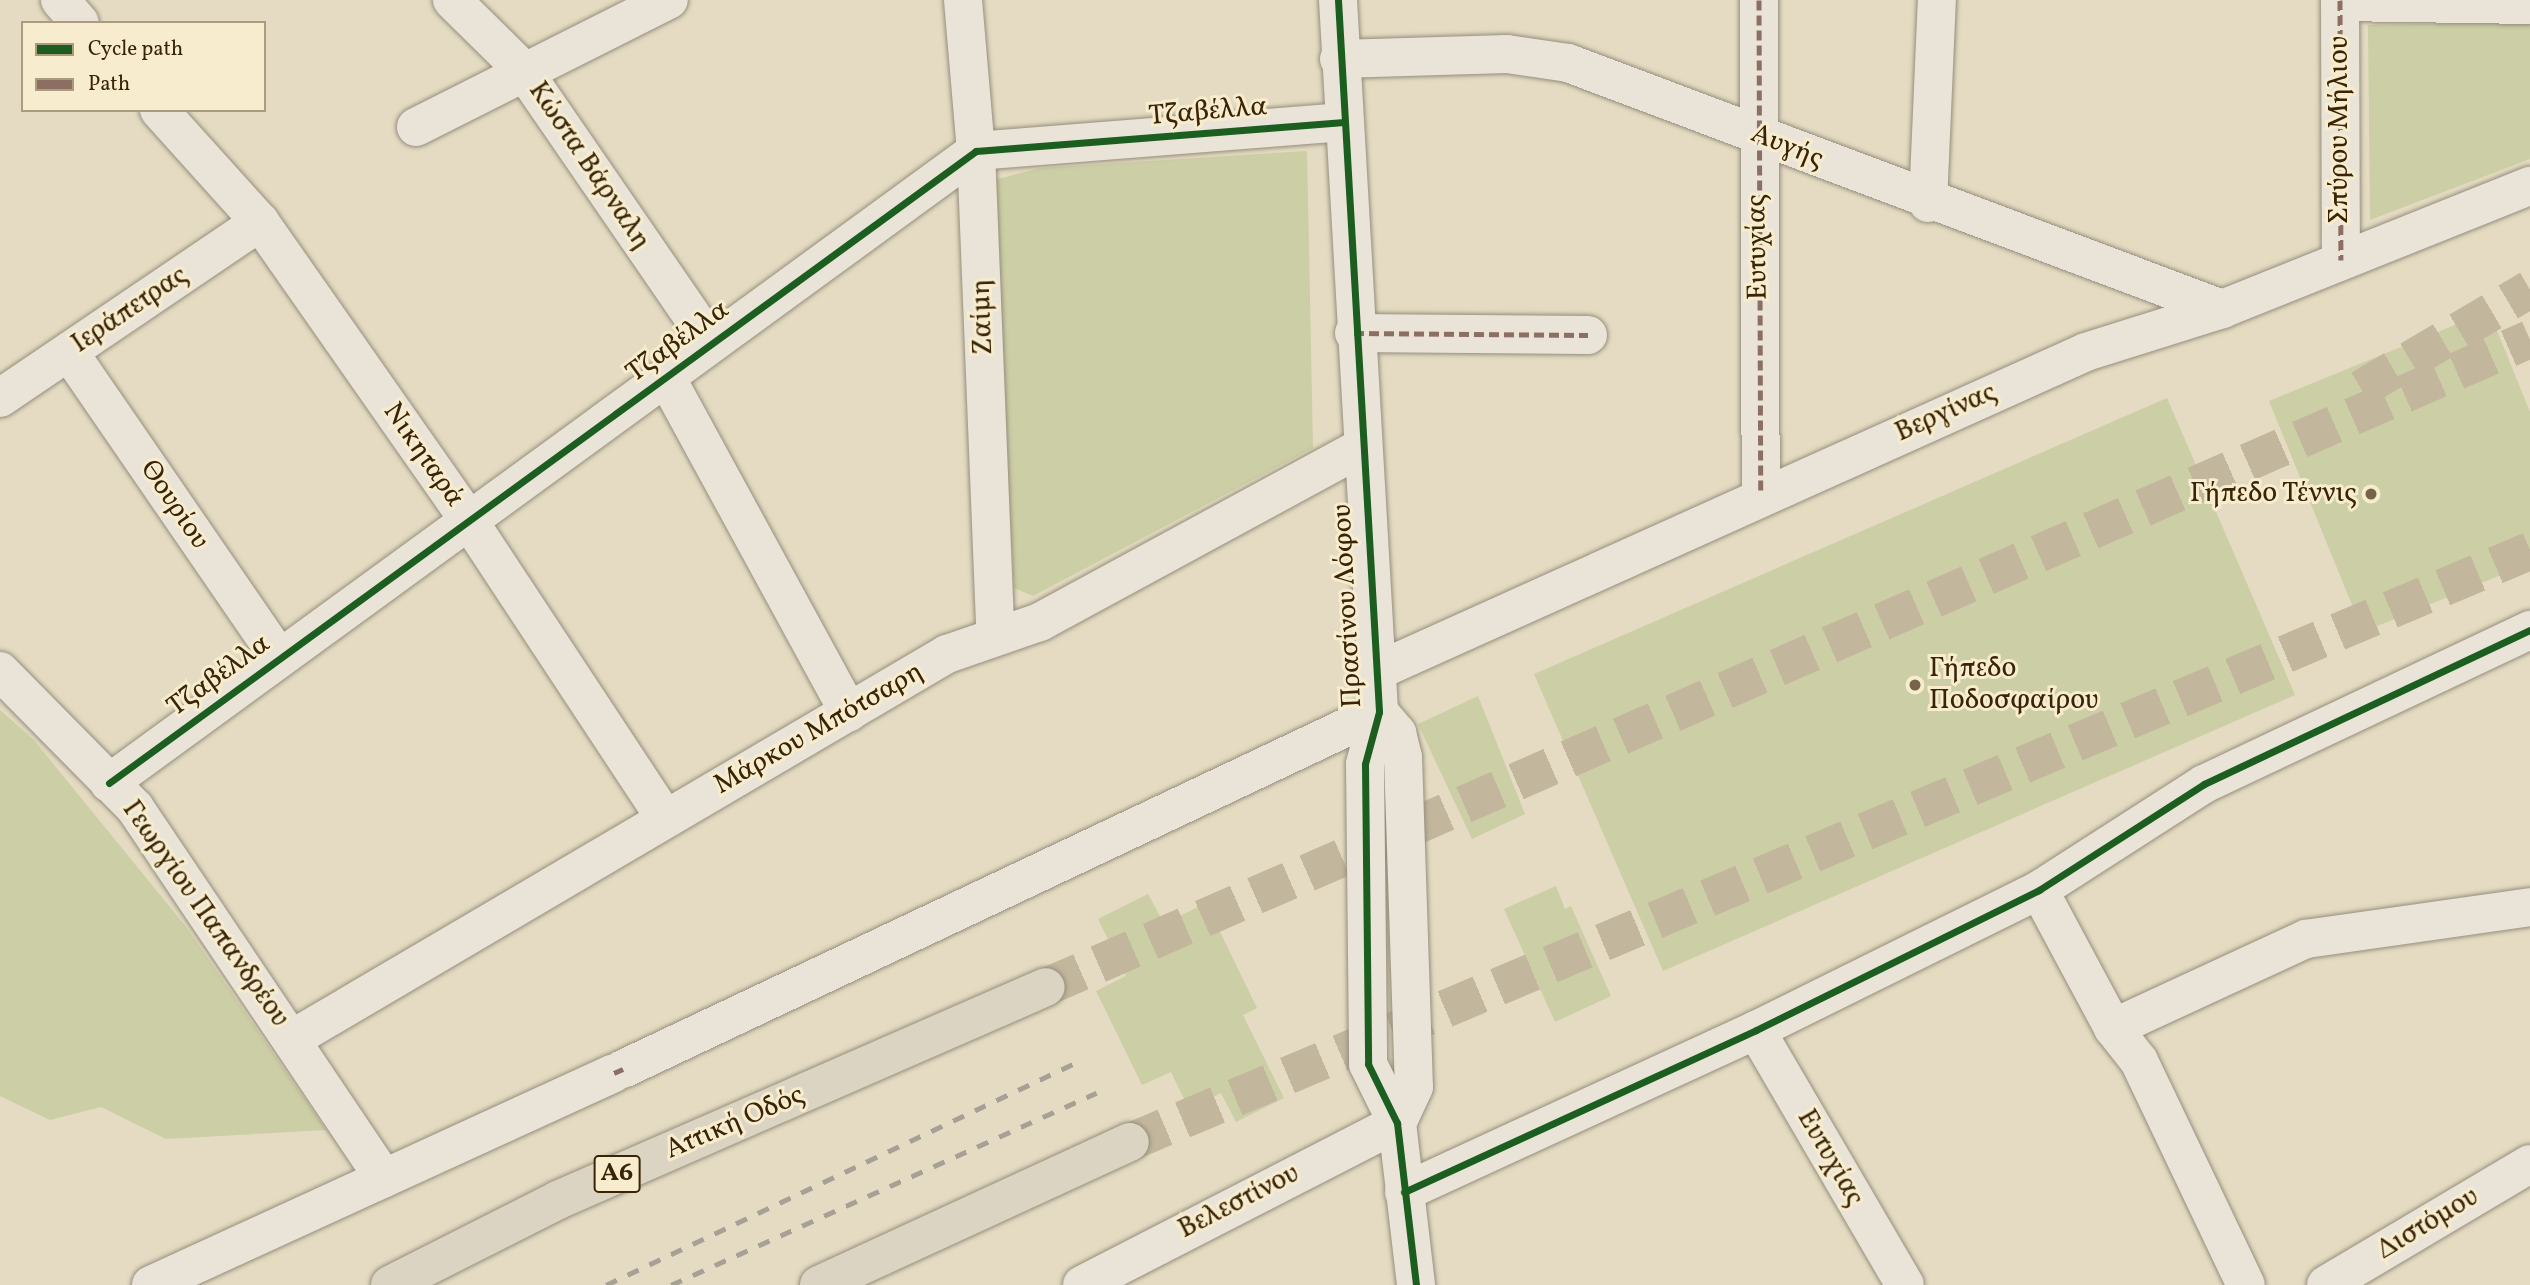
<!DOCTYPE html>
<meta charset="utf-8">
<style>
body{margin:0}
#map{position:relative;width:2530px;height:1285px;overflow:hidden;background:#e4dbc2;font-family:Vollkorn,serif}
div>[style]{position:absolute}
.green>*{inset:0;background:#cccea5}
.highway-tunnel>*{height:38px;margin-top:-19px;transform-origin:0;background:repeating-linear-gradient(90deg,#c2b69c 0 38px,transparent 0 57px)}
.roads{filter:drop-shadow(0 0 2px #958e7c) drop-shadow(0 0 2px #958e7c)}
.minor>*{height:38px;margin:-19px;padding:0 19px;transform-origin:19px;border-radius:19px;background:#e9e4d7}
.highway>*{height:38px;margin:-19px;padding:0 19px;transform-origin:19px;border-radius:19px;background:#dcd4c2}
.rail>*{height:5px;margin-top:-2.5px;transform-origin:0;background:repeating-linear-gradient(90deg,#a7a195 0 12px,transparent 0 24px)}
.quiet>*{height:5px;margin-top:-2.5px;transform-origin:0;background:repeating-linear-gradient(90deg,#8d6e63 0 10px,transparent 0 15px)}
.cycleway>*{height:7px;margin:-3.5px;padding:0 3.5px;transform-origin:3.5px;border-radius:3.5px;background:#1b5e20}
.dots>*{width:19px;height:19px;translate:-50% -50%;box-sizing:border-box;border:4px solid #f7ecce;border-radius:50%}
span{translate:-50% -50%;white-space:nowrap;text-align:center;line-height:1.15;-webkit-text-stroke:6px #f7ecce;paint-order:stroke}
.shield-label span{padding:2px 5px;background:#f7ecce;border:2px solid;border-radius:5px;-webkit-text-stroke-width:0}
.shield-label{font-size:26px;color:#392405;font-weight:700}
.street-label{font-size:28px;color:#392405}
.poi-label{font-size:28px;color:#392405}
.right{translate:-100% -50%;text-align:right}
.left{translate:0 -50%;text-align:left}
.legend{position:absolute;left:21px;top:21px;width:245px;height:91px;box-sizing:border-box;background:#f7ecce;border:2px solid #ab9c7e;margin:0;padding:9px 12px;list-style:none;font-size:21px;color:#392405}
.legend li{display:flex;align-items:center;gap:14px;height:35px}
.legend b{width:35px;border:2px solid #ab9c7e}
</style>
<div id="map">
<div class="green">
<i style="clip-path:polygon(2530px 22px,2530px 159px,2370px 220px,2368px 25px)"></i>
<i style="clip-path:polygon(1307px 151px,1313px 448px,1033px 596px,1014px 588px,991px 181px,1040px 168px)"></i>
<i style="clip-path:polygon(2489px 311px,2530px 412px,2530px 563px,2363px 632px,2269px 401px)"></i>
<i style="clip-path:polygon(2167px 398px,2295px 695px,1663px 971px,1534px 674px)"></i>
<i style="clip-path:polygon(1478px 696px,1525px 814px,1472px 839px,1418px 724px)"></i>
<i style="clip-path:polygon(0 710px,33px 739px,187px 928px,326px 1130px,166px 1139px,101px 1107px,50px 1120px,0 1096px)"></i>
<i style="clip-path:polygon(1556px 886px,1565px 909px,1571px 906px,1611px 996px,1555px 1022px,1504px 909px)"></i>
<i style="clip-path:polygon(1148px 894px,1164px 924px,1206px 903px,1257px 1008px,1243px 1015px,1284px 1098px,1236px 1122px,1221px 1093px,1189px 1109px,1171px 1072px,1142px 1085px,1096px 991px,1126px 976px,1098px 919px)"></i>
</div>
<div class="highway-tunnel">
<i style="left:2361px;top:389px;width:196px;rotate:-30.6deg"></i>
<i style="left:1046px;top:987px;width:1619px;rotate:-23.59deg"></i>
<i style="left:1130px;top:1142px;width:1520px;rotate:-22.89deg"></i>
</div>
<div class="roads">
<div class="minor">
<i style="left:60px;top:0;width:30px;rotate:49deg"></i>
<i style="left:452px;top:0;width:100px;rotate:44.6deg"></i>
<i style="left:523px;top:70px;width:332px;rotate:55.5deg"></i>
<i style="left:963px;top:0;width:152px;rotate:85.1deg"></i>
<i style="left:976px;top:151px;width:483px;rotate:87.7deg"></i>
<i style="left:1338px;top:0;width:713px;rotate:86.7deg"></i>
<i style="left:1379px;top:712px;width:54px;rotate:105.1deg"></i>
<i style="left:1365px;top:764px;width:300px;rotate:89.4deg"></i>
<i style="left:1368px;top:1064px;width:66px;rotate:63.8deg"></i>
<i style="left:1397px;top:1123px;width:163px;rotate:83.3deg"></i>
<i style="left:1759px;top:0;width:493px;rotate:89.8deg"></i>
<i style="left:2340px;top:0;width:260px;rotate:89.8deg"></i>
<i style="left:2340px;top:2px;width:190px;rotate:0.9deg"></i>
<i style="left:1339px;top:59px;width:168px;rotate:-1.7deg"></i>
<i style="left:1507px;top:54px;width:62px;rotate:8.4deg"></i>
<i style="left:1568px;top:63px;width:699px;rotate:20.61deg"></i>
<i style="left:159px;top:110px;width:151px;rotate:48deg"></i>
<i style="left:260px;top:222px;width:365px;rotate:55deg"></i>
<i style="left:469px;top:521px;width:354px;rotate:56.6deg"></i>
<i style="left:416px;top:127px;width:283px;rotate:-26.7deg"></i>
<i style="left:1928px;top:203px;width:203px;rotate:-87.5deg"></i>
<i style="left:1354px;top:333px;width:234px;rotate:0.5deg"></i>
<i style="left:69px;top:352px;width:371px;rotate:55.5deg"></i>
<i style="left:666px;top:377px;width:382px;rotate:61.4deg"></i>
<i style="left:0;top:398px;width:314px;rotate:-34.1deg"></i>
<i style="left:0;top:671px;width:192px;rotate:45.4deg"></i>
<i style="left:135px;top:808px;width:446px;rotate:56.1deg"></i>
<i style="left:1375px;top:672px;width:780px;rotate:-24.23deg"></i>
<i style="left:2086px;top:352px;width:143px;rotate:-17.5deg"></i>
<i style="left:2222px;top:309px;width:332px;rotate:-21.8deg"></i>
<i style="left:1379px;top:712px;width:28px;rotate:49deg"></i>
<i style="left:1397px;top:733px;width:25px;rotate:76deg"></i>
<i style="left:1403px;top:757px;width:330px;rotate:88.1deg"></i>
<i style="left:1414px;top:1087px;width:40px;rotate:115deg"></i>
<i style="left:109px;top:783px;width:1073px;rotate:-36.09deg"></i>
<i style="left:976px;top:151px;width:366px;rotate:-4.5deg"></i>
<i style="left:2039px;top:890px;width:157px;rotate:61.8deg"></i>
<i style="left:2113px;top:1028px;width:42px;rotate:51.8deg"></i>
<i style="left:2139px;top:1061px;width:248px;rotate:64.5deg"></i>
<i style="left:2113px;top:1028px;width:213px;rotate:-24.8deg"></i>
<i style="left:2306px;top:939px;width:226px;rotate:-8.1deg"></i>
<i style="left:1756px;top:1030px;width:295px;rotate:59.7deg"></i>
<i style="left:292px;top:1039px;width:760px;rotate:-30.45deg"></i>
<i style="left:947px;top:654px;width:98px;rotate:-19deg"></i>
<i style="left:1040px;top:622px;width:364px;rotate:-28.5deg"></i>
<i style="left:623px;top:1069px;width:836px;rotate:-25.28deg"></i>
<i style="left:1404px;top:1192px;width:387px;rotate:-24.7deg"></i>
<i style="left:1756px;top:1030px;width:316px;rotate:-26.3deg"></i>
<i style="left:2039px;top:890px;width:196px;rotate:-32.7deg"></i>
<i style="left:2204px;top:784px;width:361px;rotate:-25.3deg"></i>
<i style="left:151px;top:1285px;width:509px;rotate:-24.6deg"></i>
<i style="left:1082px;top:1285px;width:354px;rotate:-27.2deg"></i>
<i style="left:2326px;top:1285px;width:237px;rotate:-30.7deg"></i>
</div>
<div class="highway">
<i style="left:390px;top:1285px;width:188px;rotate:-26.8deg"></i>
<i style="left:558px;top:1200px;width:532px;rotate:-23.58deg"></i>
<i style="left:819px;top:1285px;width:342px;rotate:-24.7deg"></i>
</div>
</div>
<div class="rail">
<i style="left:606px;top:1285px;width:519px;rotate:-25.33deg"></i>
<i style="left:671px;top:1285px;width:467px;rotate:-24.3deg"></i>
</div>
<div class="quiet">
<i style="left:1759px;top:0;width:493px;rotate:89.8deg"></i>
<i style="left:2340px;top:0;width:260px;rotate:89.8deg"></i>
<i style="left:1354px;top:333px;width:234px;rotate:0.5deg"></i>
<i style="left:614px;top:1073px;width:10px;rotate:-24deg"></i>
</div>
<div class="cycleway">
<i style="left:1338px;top:0;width:713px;rotate:86.7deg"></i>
<i style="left:1379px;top:712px;width:54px;rotate:105.1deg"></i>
<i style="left:1365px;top:764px;width:300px;rotate:89.4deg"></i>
<i style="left:1368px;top:1064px;width:66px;rotate:63.8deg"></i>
<i style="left:1397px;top:1123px;width:163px;rotate:83.3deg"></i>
<i style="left:109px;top:783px;width:1073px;rotate:-36.09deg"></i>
<i style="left:976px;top:151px;width:366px;rotate:-4.5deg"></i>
<i style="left:1404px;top:1192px;width:387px;rotate:-24.7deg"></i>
<i style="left:1756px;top:1030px;width:316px;rotate:-26.3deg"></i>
<i style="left:2039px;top:890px;width:196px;rotate:-32.7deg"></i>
<i style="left:2204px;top:784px;width:361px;rotate:-25.3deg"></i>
</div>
<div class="dots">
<i style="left:2371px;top:494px;background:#756447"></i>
<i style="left:1915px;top:685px;background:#756447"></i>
</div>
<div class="shield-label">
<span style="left:617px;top:1174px">Α6</span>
</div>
<div class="street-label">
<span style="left:1208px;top:112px;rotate:-5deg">Τζαβέλλα</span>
<span style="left:2340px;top:130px;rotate:-90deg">Σπύρου Μήλιου</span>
<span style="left:1787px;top:147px;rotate:22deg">Αυγής</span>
<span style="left:589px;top:166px;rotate:56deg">Κώστα Βάρναλη</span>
<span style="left:1758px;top:247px;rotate:-91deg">Ευτυχίας</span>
<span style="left:130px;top:310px;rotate:-34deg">Ιεράπετρας</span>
<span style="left:983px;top:317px;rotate:-92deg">Ζαίμη</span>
<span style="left:678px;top:342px;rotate:-36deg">Τζαβέλλα</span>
<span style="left:1946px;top:413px;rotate:-24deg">Βεργίνας</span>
<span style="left:423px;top:455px;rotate:55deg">Νικηταρά</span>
<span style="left:174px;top:505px;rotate:56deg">Θουρίου</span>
<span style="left:1348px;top:606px;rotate:-93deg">Πρασίνου Λόφου</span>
<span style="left:219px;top:676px;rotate:-36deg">Τζαβέλλα</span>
<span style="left:819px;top:729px;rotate:-30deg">Μάρκου Μπότσαρη</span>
<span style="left:205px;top:914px;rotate:55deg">Γεωργίου Παπανδρέου</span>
<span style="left:735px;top:1123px;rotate:-23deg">Αττική Οδός</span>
<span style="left:1830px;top:1158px;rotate:60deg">Ευτυχίας</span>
<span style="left:1239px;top:1202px;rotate:-27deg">Βελεστίνου</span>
<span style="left:2428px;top:1224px;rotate:-31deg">Διστόμου</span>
</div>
<div class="poi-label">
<span class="right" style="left:2357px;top:494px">Γήπεδο Τέννις</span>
<span class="left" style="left:1929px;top:685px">Γήπεδο<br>Ποδοσφαίρου</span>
</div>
<ul class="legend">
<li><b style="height:9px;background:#1b5e20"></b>Cycle path</li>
<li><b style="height:9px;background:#8d6e63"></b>Path</li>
</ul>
</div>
